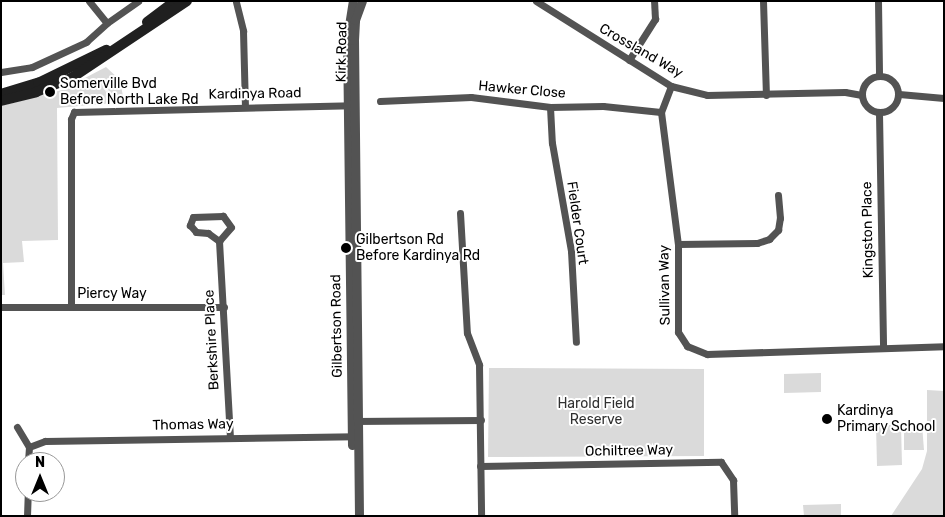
<!DOCTYPE html>
<style>
body{margin:0}
#map{position:relative;width:945px;height:517px;overflow:hidden;background:#fff;font-family:Rubik,sans-serif}
div>[style]{position:absolute}
.green>*{inset:0;background:#dadada}
.minor>*{height:7px;margin:-3.5px;padding:0 3.5px;transform-origin:3.5px;border-radius:3.5px;background:#535353}
.minor>.ring{margin:-3.5px;padding:0;box-sizing:content-box;background:none;border:7px solid #535353;border-radius:50%}
.tertiary>*{height:9px;margin:-4.5px;padding:0 4.5px;transform-origin:4.5px;border-radius:4.5px;background:#535353}
.secondary>*{height:10px;margin:-5px;padding:0 5px;transform-origin:5px;border-radius:5px;background:#202020}
.dots>*{width:14px;height:14px;translate:-50% -50%;box-sizing:border-box;border:2px solid #fff;border-radius:50%}
span{translate:-50% -50%;white-space:nowrap;text-align:center;line-height:1.15;-webkit-text-stroke:4px #fff;paint-order:stroke}
.street-label{font-size:14px;color:#000}
.poi-label{font-size:14px;color:#000}
.left{translate:0 -50%;text-align:left}
.park-label{font-size:14px;color:#313131}
.frame{position:absolute;inset:0;border:2px solid #000;pointer-events:none}
.north{position:absolute;left:15px;top:452px;width:50px;height:50px;box-sizing:border-box;background:#fff;border:1px solid #999;border-radius:50%;rotate:0deg;font-size:14px;font-weight:700;line-height:20px;text-align:center;color:#000}
.north::after{content:'';display:block;margin:auto;width:18px;height:22px;background:#000;clip-path:polygon(50% 0,100% 100%,50% 72%,0 100%)}
</style>
<div id="map">
<div class="green">
<i style="clip-path:polygon(106px 67px,120px 80px,124px 102px,57px 108px,58px 240px,22px 241px,24px 262px,3px 263px,5px 295px,1px 295px,1px 106px,62px 90px)"></i>
<i style="clip-path:polygon(489px 368px,704px 369px,704px 456px,488px 457px)"></i>
<i style="clip-path:polygon(821px 373px,821px 392px,784px 393px,784px 374px)"></i>
<i style="clip-path:polygon(927px 390px,944px 391px,944px 516px,891px 516px,922px 469px,927px 451px)"></i>
<i style="clip-path:polygon(876px 425px,901px 425px,902px 465px,877px 466px)"></i>
<i style="clip-path:polygon(904px 425px,922px 425px,924px 450px,904px 450px)"></i>
<i style="clip-path:polygon(841px 504px,841px 516px,804px 516px,803px 505px)"></i>
</div>
<div class="minor">
<i style="left:89px;top:1px;width:28px;rotate:51deg"></i>
<i style="left:107px;top:23px;width:38px;rotate:-35deg"></i>
<i style="left:536px;top:1px;width:160px;rotate:32.2deg"></i>
<i style="left:671px;top:86px;width:37px;rotate:14deg"></i>
<i style="left:707px;top:95px;width:138px;rotate:-1.2deg"></i>
<i style="left:845px;top:92px;width:17px;rotate:10deg"></i>
<i style="left:763px;top:1px;width:94px;rotate:88.2deg"></i>
<i style="left:878px;top:1px;width:75px;rotate:89.2deg"></i>
<i style="left:236px;top:2px;width:30px;rotate:76deg"></i>
<i style="left:243px;top:31px;width:76px;rotate:88.5deg"></i>
<i style="left:629px;top:60px;width:49px;rotate:-57.6deg"></i>
<i style="left:655px;top:19px;width:18px;rotate:-93deg"></i>
<i style="left:1px;top:72px;width:31px;rotate:-9deg"></i>
<i style="left:32px;top:67px;width:60px;rotate:-24.8deg"></i>
<i style="left:86px;top:42px;width:28px;rotate:-42deg"></i>
<i class="ring" style="left:862px;top:76px;width:29px;height:29px"></i>
<i style="left:671px;top:86px;width:28px;rotate:111deg"></i>
<i style="left:661px;top:112px;width:133px;rotate:82.7deg"></i>
<i style="left:678px;top:244px;width:88px;rotate:90deg"></i>
<i style="left:678px;top:332px;width:17px;rotate:57deg"></i>
<i style="left:687px;top:346px;width:22px;rotate:22deg"></i>
<i style="left:707px;top:354px;width:237px;rotate:-1.9deg"></i>
<i style="left:899px;top:94px;width:45px;rotate:5.1deg"></i>
<i style="left:380px;top:101px;width:91px;rotate:-2.5deg"></i>
<i style="left:471px;top:97px;width:80px;rotate:7.2deg"></i>
<i style="left:550px;top:107px;width:53px;rotate:-1.1deg"></i>
<i style="left:603px;top:106px;width:58px;rotate:5.9deg"></i>
<i style="left:550px;top:107px;width:36px;rotate:87deg"></i>
<i style="left:552px;top:143px;width:110px;rotate:80deg"></i>
<i style="left:571px;top:251px;width:91px;rotate:86.9deg"></i>
<i style="left:879px;top:113px;width:234px;rotate:89deg"></i>
<i style="left:460px;top:213px;width:120px;rotate:86.7deg"></i>
<i style="left:467px;top:333px;width:34px;rotate:69deg"></i>
<i style="left:479px;top:365px;width:151px;rotate:89.2deg"></i>
<i style="left:219px;top:241px;width:18px;rotate:-49deg"></i>
<i style="left:231px;top:227px;width:14px;rotate:-126deg"></i>
<i style="left:223px;top:216px;width:30px;rotate:178deg"></i>
<i style="left:193px;top:217px;width:9px;rotate:111deg"></i>
<i style="left:190px;top:225px;width:9px;rotate:49deg"></i>
<i style="left:196px;top:232px;width:12px;rotate:5deg"></i>
<i style="left:208px;top:233px;width:14px;rotate:36deg"></i>
<i style="left:219px;top:241px;width:196px;rotate:86.8deg"></i>
<i style="left:678px;top:244px;width:79px;rotate:-0.7deg"></i>
<i style="left:757px;top:243px;width:13px;rotate:-18deg"></i>
<i style="left:769px;top:239px;width:13px;rotate:-45deg"></i>
<i style="left:778px;top:230px;width:12px;rotate:-81deg"></i>
<i style="left:780px;top:218px;width:23px;rotate:-95deg"></i>
<i style="left:1px;top:307px;width:223px"></i>
<i style="left:71px;top:307px;width:188px;rotate:-90deg"></i>
<i style="left:71px;top:119px;width:8px;rotate:-67deg"></i>
<i style="left:74px;top:112px;width:278px;rotate:-1.4deg"></i>
<i style="left:354px;top:421px;width:127px;rotate:-0.5deg"></i>
<i style="left:17px;top:427px;width:23px;rotate:59deg"></i>
<i style="left:29px;top:447px;width:15px;rotate:94deg"></i>
<i style="left:29px;top:447px;width:17px;rotate:-21deg"></i>
<i style="left:45px;top:441px;width:310px;rotate:-0.9deg"></i>
<i style="left:480px;top:466px;width:241px;rotate:-1deg"></i>
<i style="left:721px;top:462px;width:22px;rotate:56deg"></i>
<i style="left:733px;top:480px;width:36px;rotate:88deg"></i>
<i style="left:27px;top:516px;width:24px;rotate:-88deg"></i>
</div>
<div class="tertiary">
<i style="left:352px;top:445px;width:407px;rotate:-90.7deg"></i>
<i style="left:347px;top:38px;width:37px;rotate:-81deg"></i>
<i style="left:359px;top:516px;width:476px;rotate:-90.6deg"></i>
<i style="left:354px;top:40px;width:20px;rotate:-87deg"></i>
<i style="left:355px;top:20px;width:20px;rotate:-70deg"></i>
</div>
<div class="secondary">
<i style="left:147px;top:22px;width:35px;rotate:-37deg"></i>
<i style="left:1px;top:94px;width:39px;rotate:-17deg"></i>
<i style="left:38px;top:83px;width:76px;rotate:-25.9deg"></i>
<i style="left:1px;top:101px;width:36px;rotate:-14deg"></i>
<i style="left:36px;top:92px;width:40px;rotate:-22deg"></i>
<i style="left:73px;top:77px;width:137px;rotate:-33.7deg"></i>
</div>
<div class="dots">
<i style="left:50px;top:92px;background:#000"></i>
<i style="left:346px;top:248px;background:#000"></i>
<i style="left:827px;top:419px;background:#000"></i>
</div>
<div class="street-label">
<span style="left:641px;top:51px;rotate:30deg">Crossland Way</span>
<span style="left:342px;top:52px;rotate:-89deg">Kirk Road</span>
<span style="left:522px;top:90px;rotate:5deg">Hawker Close</span>
<span style="left:255px;top:94px;rotate:-1deg">Kardinya Road</span>
<span style="left:577px;top:223px;rotate:82deg">Fielder Court</span>
<span style="left:868px;top:230px;rotate:-91deg">Kingston Place</span>
<span style="left:665px;top:285px;rotate:-91deg">Sullivan Way</span>
<span style="left:112px;top:294px">Piercy Way</span>
<span style="left:337px;top:326px;rotate:-91deg">Gilbertson Road</span>
<span style="left:212px;top:340px;rotate:-93deg">Berkshire Place</span>
<span style="left:193px;top:425px;rotate:-1deg">Thomas Way</span>
<span style="left:629px;top:451px;rotate:-1deg">Ochiltree Way</span>
</div>
<div class="poi-label">
<span class="left" style="left:60px;top:92px">Somerville Bvd<br>Before North Lake Rd</span>
<span class="left" style="left:356px;top:248px">Gilbertson Rd<br>Before Kardinya Rd</span>
<span class="left" style="left:837px;top:419px">Kardinya<br>Primary School</span>
</div>
<div class="park-label">
<span style="left:596px;top:412px">Harold Field<br>Reserve</span>
</div>
<div class="frame"></div>
<div class="north">N</div>
</div>
